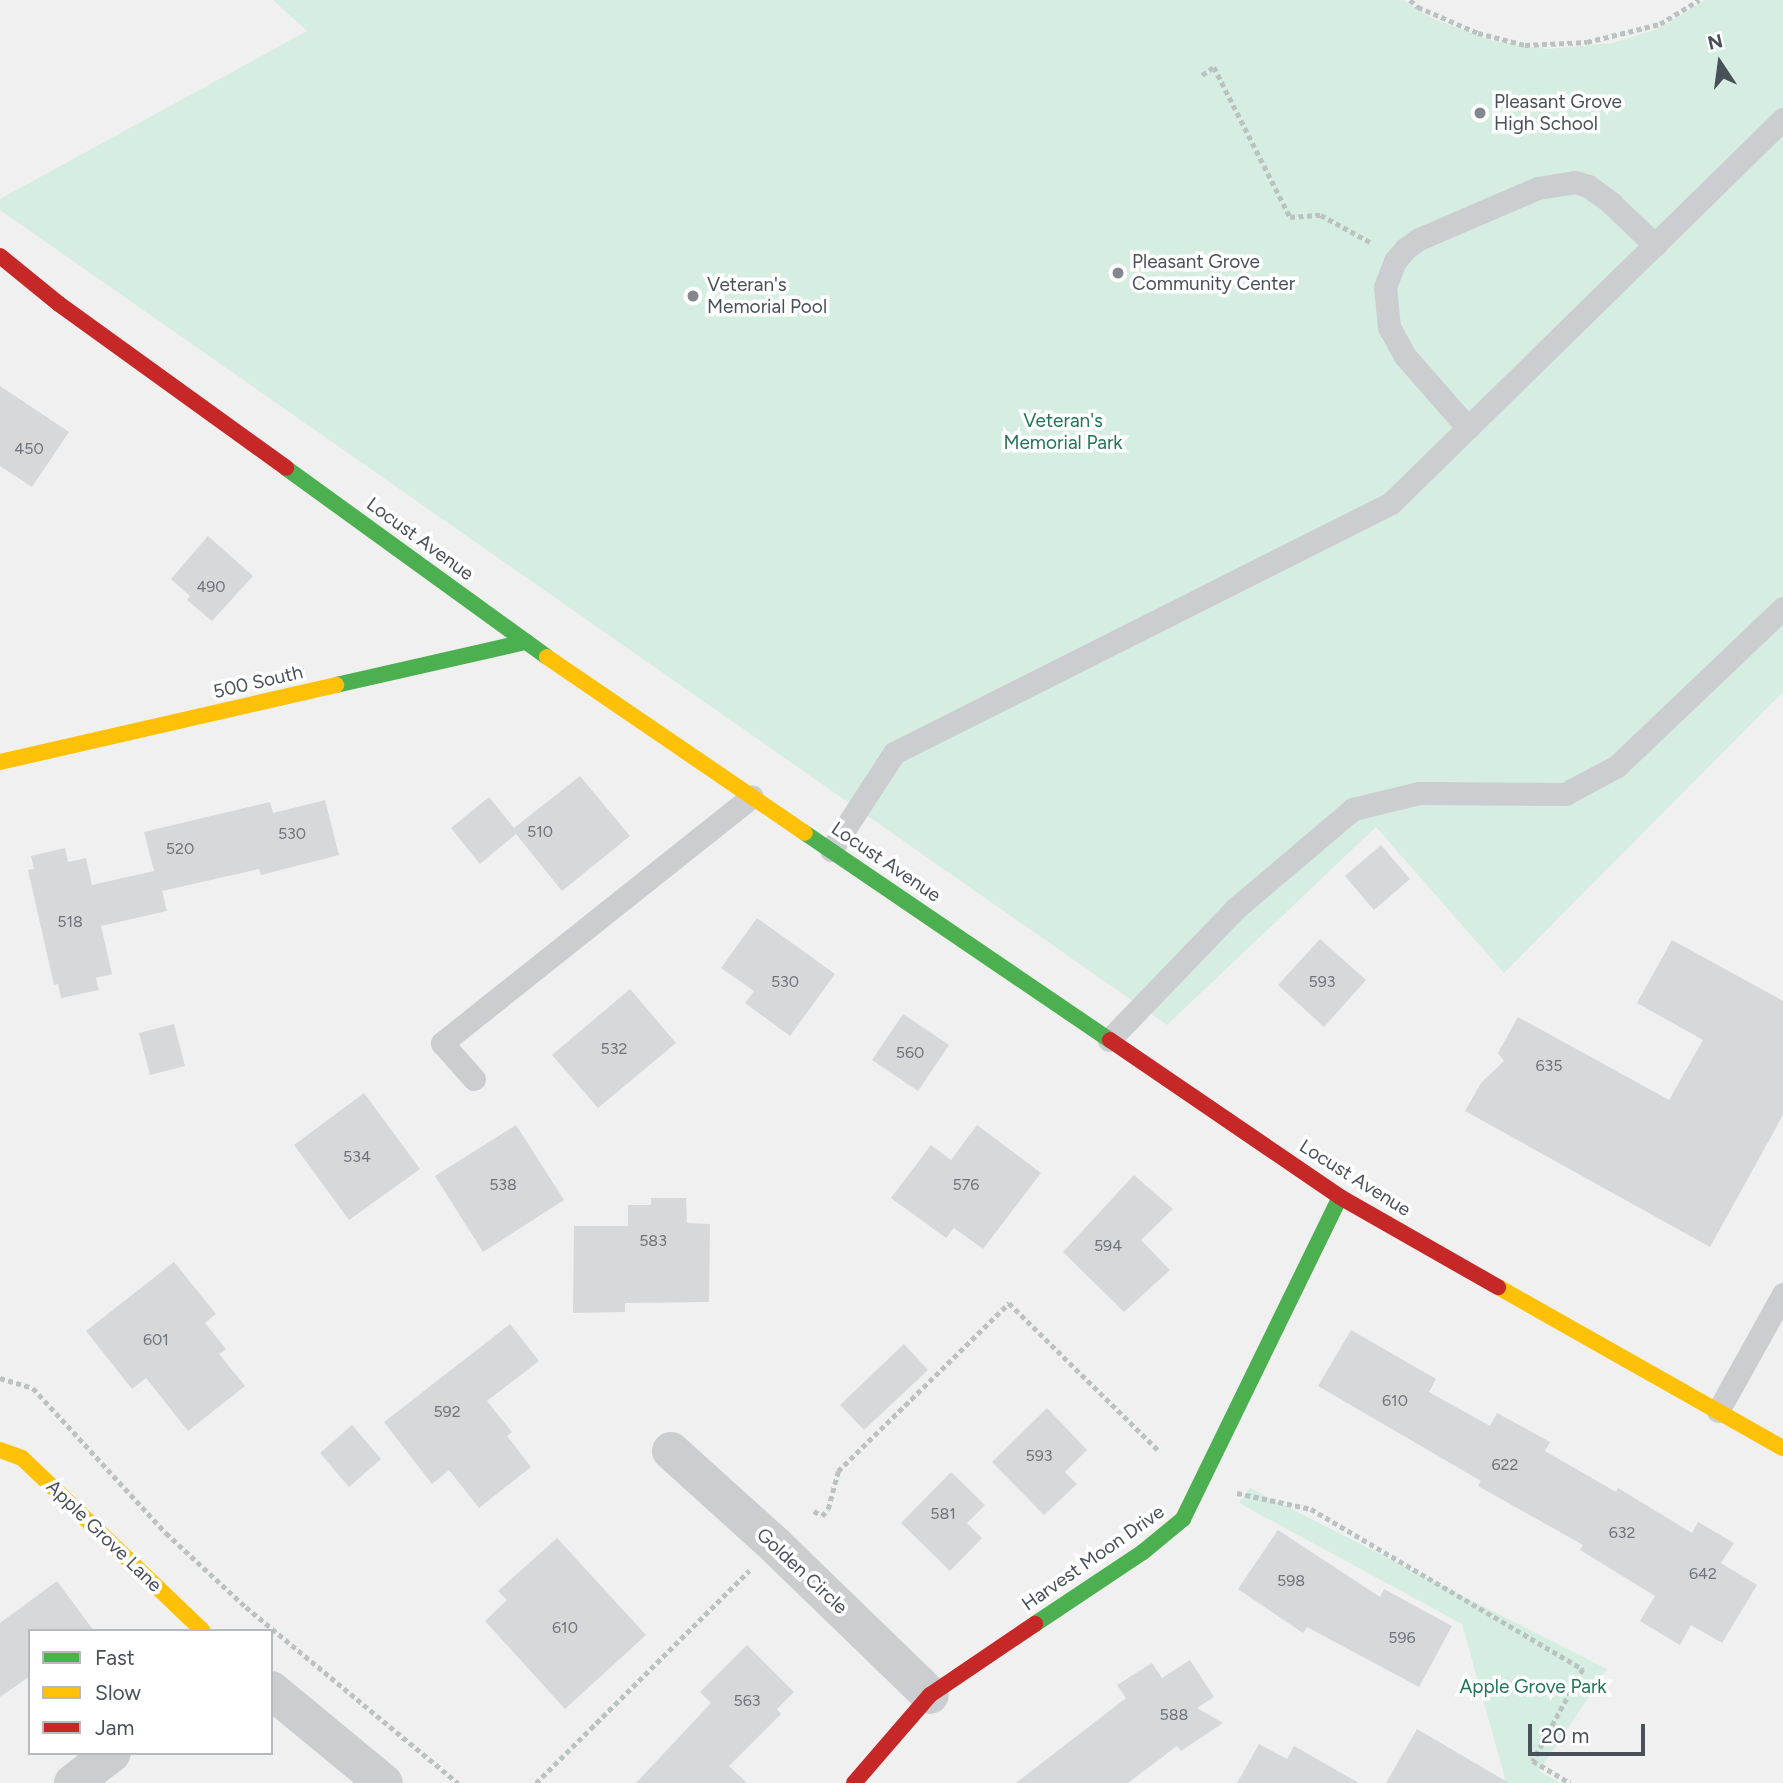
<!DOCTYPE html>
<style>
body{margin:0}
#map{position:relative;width:1783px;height:1783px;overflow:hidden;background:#f0f0f0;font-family:Figtree,sans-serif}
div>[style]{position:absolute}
.green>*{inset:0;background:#d6ede1}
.building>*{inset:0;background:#d7d8da}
.path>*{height:4.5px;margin-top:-2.25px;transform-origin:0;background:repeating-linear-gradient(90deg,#bac3c1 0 5px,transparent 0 8.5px)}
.lane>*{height:23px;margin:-11.5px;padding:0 11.5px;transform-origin:11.5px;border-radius:11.5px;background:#cbcdd0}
.street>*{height:38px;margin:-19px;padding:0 19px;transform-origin:19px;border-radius:19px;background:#cbcdd0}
.fast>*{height:16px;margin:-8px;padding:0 8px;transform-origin:8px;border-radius:8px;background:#4caf50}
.slow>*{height:16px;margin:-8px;padding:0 8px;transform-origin:8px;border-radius:8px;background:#ffc107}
.jam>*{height:16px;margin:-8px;padding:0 8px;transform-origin:8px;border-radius:8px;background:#c62828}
.dots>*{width:19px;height:19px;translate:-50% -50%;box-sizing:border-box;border:4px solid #fff;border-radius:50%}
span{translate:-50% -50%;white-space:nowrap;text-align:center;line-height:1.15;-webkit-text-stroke:7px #fff;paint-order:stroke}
.number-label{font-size:16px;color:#6d747b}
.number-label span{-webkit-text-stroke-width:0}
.poi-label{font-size:19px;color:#48505a}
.left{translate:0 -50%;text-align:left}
.park-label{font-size:19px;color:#207553}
.street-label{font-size:19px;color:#48505a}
.legend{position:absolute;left:28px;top:1629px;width:245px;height:126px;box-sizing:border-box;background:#fff;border:2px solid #b6b9bd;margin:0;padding:9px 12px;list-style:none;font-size:21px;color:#48505a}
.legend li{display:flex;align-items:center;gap:14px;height:35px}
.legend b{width:35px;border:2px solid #b6b9bd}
.north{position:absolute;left:1685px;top:28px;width:70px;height:70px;-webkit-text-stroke:5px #fff;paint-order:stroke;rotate:347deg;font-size:19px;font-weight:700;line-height:28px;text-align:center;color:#48505a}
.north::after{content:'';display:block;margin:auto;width:24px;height:32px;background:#48505a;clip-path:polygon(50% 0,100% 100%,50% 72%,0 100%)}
.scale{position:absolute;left:1528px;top:1724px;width:117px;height:32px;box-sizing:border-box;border:4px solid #48505a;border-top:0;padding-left:9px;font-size:21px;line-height:24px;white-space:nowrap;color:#48505a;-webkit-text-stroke:5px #fff;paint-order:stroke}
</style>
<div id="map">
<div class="green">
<i style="clip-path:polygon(273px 0,1403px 0,1431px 18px,1493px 41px,1547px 49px,1613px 43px,1660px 28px,1705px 0,1783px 0,1783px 692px,1504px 973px,1376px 827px,1167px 1025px,0 210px,0 199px,307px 31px)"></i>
<i style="clip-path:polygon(1250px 1488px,1607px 1669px,1539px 1771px,1560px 1783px,1503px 1783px,1505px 1778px,1462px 1624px,1239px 1503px)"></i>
</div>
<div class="building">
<i style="clip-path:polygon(0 386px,69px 432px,32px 487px,0 466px)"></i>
<i style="clip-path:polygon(208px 536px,253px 576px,212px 621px,187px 600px,190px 596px,171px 579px)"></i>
<i style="clip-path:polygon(580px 776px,630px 836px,562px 891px,516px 834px,480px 864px,451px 828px,489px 797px,514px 828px)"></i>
<i style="clip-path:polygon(325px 800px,339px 855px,261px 875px,259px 869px,162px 891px,167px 911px,101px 926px,112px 974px,96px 978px,99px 990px,61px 998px,58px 984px,54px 985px,28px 870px,34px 869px,31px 856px,65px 848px,68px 862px,86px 858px,92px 885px,154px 871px,144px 832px,270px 802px,273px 813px)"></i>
<i style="clip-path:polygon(1381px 845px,1410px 879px,1374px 910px,1345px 876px)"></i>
<i style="clip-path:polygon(757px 918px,835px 974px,790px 1036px,745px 1003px,754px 991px,721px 968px)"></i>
<i style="clip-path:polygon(1320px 939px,1366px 980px,1324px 1027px,1278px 985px)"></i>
<i style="clip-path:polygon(1672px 940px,1783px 1001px,1783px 1115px,1710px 1247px,1465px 1111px,1481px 1083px,1504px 1061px,1498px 1053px,1518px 1017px,1669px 1100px,1703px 1040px,1637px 1003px)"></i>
<i style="clip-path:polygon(630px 989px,676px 1043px,598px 1108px,552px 1055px)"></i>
<i style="clip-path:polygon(903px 1014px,949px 1045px,918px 1091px,872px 1060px)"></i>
<i style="clip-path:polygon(174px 1024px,185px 1066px,150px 1075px,139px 1033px)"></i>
<i style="clip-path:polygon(364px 1093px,420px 1169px,349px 1220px,294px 1145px)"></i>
<i style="clip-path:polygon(516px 1125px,564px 1200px,483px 1252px,435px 1176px)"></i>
<i style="clip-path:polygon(977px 1125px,1041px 1173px,983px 1249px,954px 1228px,946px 1238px,891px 1198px,931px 1145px,951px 1160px)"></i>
<i style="clip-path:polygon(1134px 1175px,1173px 1209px,1141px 1240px,1170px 1270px,1124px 1312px,1063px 1252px)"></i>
<i style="clip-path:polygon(651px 1198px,686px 1198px,687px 1223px,710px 1224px,709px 1302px,625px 1303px,625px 1312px,573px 1313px,574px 1226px,628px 1226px,628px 1205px,651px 1205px)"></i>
<i style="clip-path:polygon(174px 1262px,216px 1314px,205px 1323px,226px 1349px,219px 1354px,245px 1386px,188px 1431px,146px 1378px,132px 1389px,86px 1331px)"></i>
<i style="clip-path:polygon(510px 1324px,539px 1361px,487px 1401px,512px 1432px,507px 1436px,531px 1467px,479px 1508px,449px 1470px,432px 1484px,384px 1422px)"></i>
<i style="clip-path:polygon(1351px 1330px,1436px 1379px,1429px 1392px,1490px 1426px,1497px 1413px,1550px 1442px,1545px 1451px,1616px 1492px,1618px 1488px,1692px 1533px,1698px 1522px,1734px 1543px,1721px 1563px,1757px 1585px,1722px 1643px,1691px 1625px,1680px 1645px,1640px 1621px,1655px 1596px,1580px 1550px,1583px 1545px,1478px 1486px,1481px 1481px,1318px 1386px)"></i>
<i style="clip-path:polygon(904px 1344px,928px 1370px,864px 1430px,840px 1405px)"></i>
<i style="clip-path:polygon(1047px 1408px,1087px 1450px,1065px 1472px,1077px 1484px,1044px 1515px,992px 1462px)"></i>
<i style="clip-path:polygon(352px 1425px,381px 1459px,349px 1487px,320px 1453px)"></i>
<i style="clip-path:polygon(951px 1472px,985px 1505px,967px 1523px,982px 1538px,950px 1571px,901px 1523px)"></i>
<i style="clip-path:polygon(1278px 1530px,1380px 1597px,1384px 1589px,1452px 1626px,1419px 1687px,1307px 1627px,1303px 1633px,1238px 1589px)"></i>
<i style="clip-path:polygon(557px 1538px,646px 1635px,565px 1709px,485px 1621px,507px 1600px,498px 1591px)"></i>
<i style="clip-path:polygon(57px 1581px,94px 1631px,30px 1631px,30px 1676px,0 1697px,0 1623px)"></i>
<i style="clip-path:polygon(747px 1645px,794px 1692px,777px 1709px,781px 1714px,729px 1766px,747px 1783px,636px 1783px,711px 1703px,700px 1692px)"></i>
<i style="clip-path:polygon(1190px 1660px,1214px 1697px,1197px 1708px,1223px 1723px,1181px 1751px,1177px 1746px,1128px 1783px,1016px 1783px,1126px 1698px,1117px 1685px,1152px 1663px,1162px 1678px)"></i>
<i style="clip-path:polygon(1417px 1729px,1509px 1783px,1386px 1783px)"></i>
<i style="clip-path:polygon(1259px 1744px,1287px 1759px,1294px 1746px,1359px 1783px,1237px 1783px)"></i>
</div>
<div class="path">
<i style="left:1410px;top:0;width:11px;rotate:41deg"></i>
<i style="left:1418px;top:7px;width:65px;rotate:23.4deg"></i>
<i style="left:1478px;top:33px;width:49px;rotate:14.3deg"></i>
<i style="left:1525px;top:45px;width:62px;rotate:-2.8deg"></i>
<i style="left:1587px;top:42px;width:75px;rotate:-13.9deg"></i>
<i style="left:1660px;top:24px;width:46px;rotate:-31.6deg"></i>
<i style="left:1202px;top:75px;width:14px;rotate:-34deg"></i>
<i style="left:1214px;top:67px;width:168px;rotate:63.1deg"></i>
<i style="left:1290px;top:217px;width:31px;rotate:-4deg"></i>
<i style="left:1321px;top:215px;width:56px;rotate:28.9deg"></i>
<i style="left:0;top:1378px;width:34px;rotate:17deg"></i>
<i style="left:33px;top:1388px;width:197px;rotate:47.5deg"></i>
<i style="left:166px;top:1533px;width:109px;rotate:42.8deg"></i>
<i style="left:246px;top:1607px;width:276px;rotate:39.7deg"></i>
<i style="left:1237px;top:1493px;width:76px;rotate:12.2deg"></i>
<i style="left:1311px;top:1509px;width:316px;rotate:30.5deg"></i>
<i style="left:1583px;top:1669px;width:105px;rotate:118.5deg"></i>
<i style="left:1533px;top:1761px;width:43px;rotate:30.7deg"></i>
<i style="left:814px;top:1511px;width:9px;rotate:32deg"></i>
<i style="left:822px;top:1516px;width:9px;rotate:-49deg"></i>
<i style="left:828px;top:1509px;width:39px;rotate:-75deg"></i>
<i style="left:838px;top:1471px;width:240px;rotate:-44.5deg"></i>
<i style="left:1009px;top:1303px;width:212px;rotate:44.6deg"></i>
<i style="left:536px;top:1783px;width:301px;rotate:-44.9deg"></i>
</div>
<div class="lane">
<i style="left:1468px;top:428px;width:96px;rotate:-131.2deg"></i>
<i style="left:1405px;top:356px;width:33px;rotate:-119deg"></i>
<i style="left:1389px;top:327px;width:40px;rotate:-95.7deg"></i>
<i style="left:1385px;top:287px;width:28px;rotate:-69deg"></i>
<i style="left:1395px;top:261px;width:16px;rotate:-50deg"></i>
<i style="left:1405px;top:249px;width:17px;rotate:-36deg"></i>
<i style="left:1419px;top:239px;width:129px;rotate:-23.2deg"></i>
<i style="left:1538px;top:188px;width:37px;rotate:-9deg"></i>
<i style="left:1575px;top:182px;width:14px;rotate:17deg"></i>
<i style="left:1588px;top:186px;width:29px;rotate:36deg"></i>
<i style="left:1611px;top:203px;width:61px;rotate:43.7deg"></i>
<i style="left:831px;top:850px;width:116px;rotate:-57deg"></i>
<i style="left:894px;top:753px;width:556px;rotate:-26.7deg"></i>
<i style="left:1391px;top:503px;width:549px;rotate:-44.41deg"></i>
<i style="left:1109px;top:1040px;width:182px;rotate:-46.1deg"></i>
<i style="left:1235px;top:909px;width:155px;rotate:-40.3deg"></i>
<i style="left:1353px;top:809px;width:68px;rotate:-13.6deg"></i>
<i style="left:1419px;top:793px;width:146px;rotate:0.4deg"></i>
<i style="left:1565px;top:794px;width:59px;rotate:-28.3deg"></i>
<i style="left:1617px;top:766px;width:229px;rotate:-43.6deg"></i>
<i style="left:474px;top:1079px;width:48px;rotate:-131.6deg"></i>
<i style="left:442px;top:1043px;width:396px;rotate:-38.5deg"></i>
<i style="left:1718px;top:1411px;width:134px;rotate:-60.9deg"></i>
</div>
<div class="street">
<i style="left:671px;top:1451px;width:142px;rotate:42.1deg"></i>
<i style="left:776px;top:1546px;width:214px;rotate:44.1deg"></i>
<i style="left:271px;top:1690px;width:146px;rotate:39.5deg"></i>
<i style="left:73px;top:1783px;width:49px;rotate:-37.6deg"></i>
</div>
<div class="fast">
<i style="left:286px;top:468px;width:322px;rotate:35.9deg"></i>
<i style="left:336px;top:685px;width:195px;rotate:-12.8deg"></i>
<i style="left:805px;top:833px;width:369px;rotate:34.2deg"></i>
<i style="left:1035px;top:1624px;width:130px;rotate:-33.7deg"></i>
<i style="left:1143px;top:1552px;width:52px;rotate:-39.5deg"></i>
<i style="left:1183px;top:1519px;width:358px;rotate:-64deg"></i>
</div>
<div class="slow">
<i style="left:547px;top:657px;width:312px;rotate:34.3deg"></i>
<i style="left:0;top:762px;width:345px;rotate:-12.9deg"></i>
<i style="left:1498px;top:1287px;width:327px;rotate:29.5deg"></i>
<i style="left:0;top:1450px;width:23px;rotate:20deg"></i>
<i style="left:22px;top:1458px;width:250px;rotate:43.7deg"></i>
</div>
<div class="jam">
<i style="left:0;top:256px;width:76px;rotate:39.1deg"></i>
<i style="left:59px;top:304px;width:280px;rotate:35.8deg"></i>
<i style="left:1110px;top:1040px;width:278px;rotate:34.3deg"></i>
<i style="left:1340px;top:1197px;width:182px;rotate:29.7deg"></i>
<i style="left:854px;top:1783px;width:116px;rotate:-49.2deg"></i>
<i style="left:930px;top:1695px;width:127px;rotate:-34.1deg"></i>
</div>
<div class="dots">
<i style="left:1480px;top:113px;background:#83888e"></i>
<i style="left:1118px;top:273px;background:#83888e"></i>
<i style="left:693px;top:296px;background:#83888e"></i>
</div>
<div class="number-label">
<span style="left:29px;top:449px">450</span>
<span style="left:211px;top:587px">490</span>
<span style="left:540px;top:832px">510</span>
<span style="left:292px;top:834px">530</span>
<span style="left:180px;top:849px">520</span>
<span style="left:70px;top:922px">518</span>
<span style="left:785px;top:982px">530</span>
<span style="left:1322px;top:982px">593</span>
<span style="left:614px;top:1049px">532</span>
<span style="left:910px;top:1053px">560</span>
<span style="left:1549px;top:1066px">635</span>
<span style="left:357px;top:1157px">534</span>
<span style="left:503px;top:1185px">538</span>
<span style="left:966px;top:1185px">576</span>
<span style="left:653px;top:1241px">583</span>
<span style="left:1108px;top:1246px">594</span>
<span style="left:156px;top:1340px">601</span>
<span style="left:1395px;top:1401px">610</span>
<span style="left:447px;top:1412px">592</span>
<span style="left:1039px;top:1456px">593</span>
<span style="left:1505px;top:1465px">622</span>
<span style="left:943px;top:1514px">581</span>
<span style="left:1622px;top:1533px">632</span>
<span style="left:1703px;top:1574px">642</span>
<span style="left:1291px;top:1581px">598</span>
<span style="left:565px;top:1628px">610</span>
<span style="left:1402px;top:1638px">596</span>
<span style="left:747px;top:1701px">563</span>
<span style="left:1174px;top:1715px">588</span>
</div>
<div class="poi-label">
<span class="left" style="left:1494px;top:113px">Pleasant Grove<br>High School</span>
<span class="left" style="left:1132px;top:273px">Pleasant Grove<br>Community Center</span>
<span class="left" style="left:707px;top:296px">Veteran's<br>Memorial Pool</span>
</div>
<div class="park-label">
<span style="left:1063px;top:432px">Veteran's<br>Memorial Park</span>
<span style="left:1533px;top:1687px">Apple Grove Park</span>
</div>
<div class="street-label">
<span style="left:420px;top:539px;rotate:36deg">Locust Avenue</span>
<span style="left:258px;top:682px;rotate:-13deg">500 South</span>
<span style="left:886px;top:862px;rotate:34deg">Locust Avenue</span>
<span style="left:1355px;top:1178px;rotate:32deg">Locust Avenue</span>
<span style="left:104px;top:1536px;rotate:44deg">Apple Grove Lane</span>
<span style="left:1093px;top:1558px;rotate:-35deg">Harvest Moon Drive</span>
<span style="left:802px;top:1571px;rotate:43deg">Golden Circle</span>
</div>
<ul class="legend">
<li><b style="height:9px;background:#4caf50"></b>Fast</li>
<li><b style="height:9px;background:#ffc107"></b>Slow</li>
<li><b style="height:9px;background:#c62828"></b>Jam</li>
</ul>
<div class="north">N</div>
<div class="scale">20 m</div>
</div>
